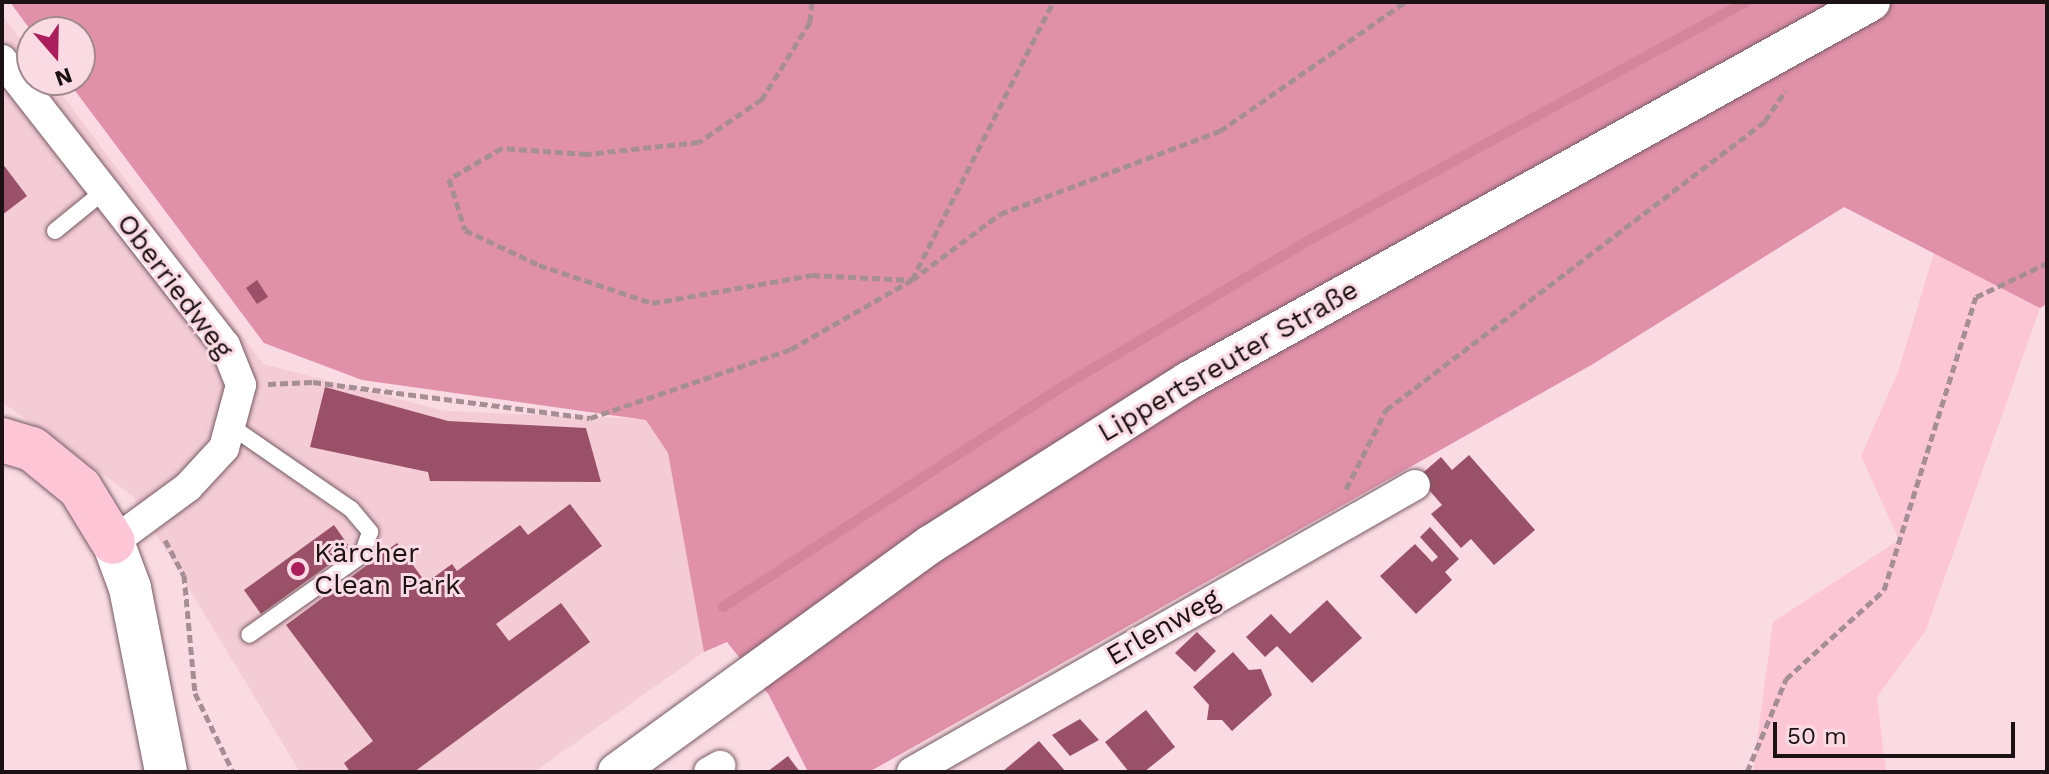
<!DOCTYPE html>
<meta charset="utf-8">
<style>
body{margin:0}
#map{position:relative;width:2049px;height:774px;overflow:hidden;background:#fadbe3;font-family:"Work Sans",sans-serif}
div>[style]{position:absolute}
.built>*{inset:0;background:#f4ccd6}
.green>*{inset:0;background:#fcc6d5}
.forest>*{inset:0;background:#e090a8}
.stream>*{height:10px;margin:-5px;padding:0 5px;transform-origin:5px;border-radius:5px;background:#d3859c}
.building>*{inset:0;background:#9a5068}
.path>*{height:5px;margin-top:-2.5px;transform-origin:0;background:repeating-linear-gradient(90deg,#a58e94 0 8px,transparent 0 12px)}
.roads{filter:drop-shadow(0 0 2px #765b62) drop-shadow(0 0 2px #765b62)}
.service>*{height:16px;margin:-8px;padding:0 8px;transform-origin:8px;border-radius:8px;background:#fff}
.minor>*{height:30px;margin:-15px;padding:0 15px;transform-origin:15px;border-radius:15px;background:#fff}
.tertiary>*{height:38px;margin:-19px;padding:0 19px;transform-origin:19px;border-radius:19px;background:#fff}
.secondary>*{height:42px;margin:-21px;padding:0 21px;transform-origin:21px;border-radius:21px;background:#fff}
.trunk>*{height:44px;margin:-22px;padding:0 22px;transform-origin:22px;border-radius:22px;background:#fec6d6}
.dots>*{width:22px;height:22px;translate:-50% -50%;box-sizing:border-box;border:4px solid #fadbe3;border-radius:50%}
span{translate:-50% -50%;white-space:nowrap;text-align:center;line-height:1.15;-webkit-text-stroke:6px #fadbe3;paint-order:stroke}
.street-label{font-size:28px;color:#1c1114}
.poi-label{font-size:28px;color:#1c1114}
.left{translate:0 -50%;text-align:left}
.frame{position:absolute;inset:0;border:4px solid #1c1114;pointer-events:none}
.north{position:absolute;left:16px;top:16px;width:80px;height:80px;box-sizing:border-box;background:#fadbe3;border:2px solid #a18a90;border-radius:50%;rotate:160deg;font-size:22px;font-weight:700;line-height:32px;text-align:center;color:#1c1114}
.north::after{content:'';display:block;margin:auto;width:28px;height:36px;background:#ab1e5c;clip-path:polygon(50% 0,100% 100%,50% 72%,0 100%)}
.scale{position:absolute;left:1773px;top:722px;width:242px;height:36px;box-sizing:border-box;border:4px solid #1c1114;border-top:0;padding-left:10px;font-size:24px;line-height:28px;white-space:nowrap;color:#1c1114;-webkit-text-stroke:6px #fadbe3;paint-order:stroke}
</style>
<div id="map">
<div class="built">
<i style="clip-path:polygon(2px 15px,32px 55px,32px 80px,51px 80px,263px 364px,445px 411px,646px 419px,668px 453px,704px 652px,534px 772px,300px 772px,133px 496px,2px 402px)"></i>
</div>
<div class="green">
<i style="clip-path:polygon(1934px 253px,2040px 308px,1926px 630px,1877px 697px,1886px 772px,1753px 772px,1773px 622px,1899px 540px,1861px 456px,1898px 372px)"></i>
</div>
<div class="forest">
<i style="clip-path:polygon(10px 2px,2047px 2px,2047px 304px,2040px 308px,1844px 207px,1593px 364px,869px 772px,808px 772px,769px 695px,727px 642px,704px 652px,668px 453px,646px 420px,362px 380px,264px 343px,67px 80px,80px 80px,80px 32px,32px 32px)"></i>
</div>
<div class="stream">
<i style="left:723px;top:607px;width:402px;rotate:-33deg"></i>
<i style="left:1060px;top:388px;width:294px;rotate:-30.7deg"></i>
<i style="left:1313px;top:238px;width:493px;rotate:-28.6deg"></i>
</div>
<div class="building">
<i style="clip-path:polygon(2px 163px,27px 196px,2px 215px)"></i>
<i style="clip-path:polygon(257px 280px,268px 297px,257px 304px,246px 288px)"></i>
<i style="clip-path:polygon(325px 387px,448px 421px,586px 428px,601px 482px,430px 481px,428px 472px,310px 447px)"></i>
<i style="clip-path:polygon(1469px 455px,1535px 530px,1494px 565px,1471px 539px,1461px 548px,1431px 514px,1442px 505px,1418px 477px,1441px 457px,1452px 470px)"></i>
<i style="clip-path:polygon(570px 504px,602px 546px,496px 624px,509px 641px,561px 603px,590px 642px,414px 772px,350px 772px,344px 763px,373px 741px,286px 625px,397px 543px,426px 583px,452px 564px,457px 571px,520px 525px,528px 535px)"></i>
<i style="clip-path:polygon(334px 525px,351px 549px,261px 614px,244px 590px)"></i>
<i style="clip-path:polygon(1430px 527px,1459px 559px,1445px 572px,1452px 580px,1416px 614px,1380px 576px,1415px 544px,1432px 562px,1438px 557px,1420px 537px)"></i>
<i style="clip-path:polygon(1327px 600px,1362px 638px,1312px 683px,1277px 646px,1265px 657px,1246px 637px,1271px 614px,1290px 634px)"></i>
<i style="clip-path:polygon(1197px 632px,1216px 651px,1195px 672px,1175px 653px)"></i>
<i style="clip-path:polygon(1233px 652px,1249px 670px,1261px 669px,1272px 695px,1232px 731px,1222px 720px,1207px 720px,1209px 705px,1193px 687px)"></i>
<i style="clip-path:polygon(1146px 710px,1175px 747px,1144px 772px,1129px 772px,1105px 742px)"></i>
<i style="clip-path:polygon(1080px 719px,1099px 740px,1070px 756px,1052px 735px)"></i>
<i style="clip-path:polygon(1039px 741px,1066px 772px,1002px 772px)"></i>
<i style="clip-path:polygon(788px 756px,800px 772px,767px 772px)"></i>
</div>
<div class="path">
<i style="left:812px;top:2px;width:20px;rotate:96deg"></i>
<i style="left:810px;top:22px;width:91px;rotate:121.9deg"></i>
<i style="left:762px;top:99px;width:76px;rotate:145.7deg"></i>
<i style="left:699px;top:142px;width:113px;rotate:173.9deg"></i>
<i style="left:587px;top:154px;width:85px;rotate:-176deg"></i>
<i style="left:502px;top:148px;width:61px;rotate:149.7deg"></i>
<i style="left:449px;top:179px;width:53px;rotate:72.6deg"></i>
<i style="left:465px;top:230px;width:82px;rotate:25.3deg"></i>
<i style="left:539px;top:265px;width:119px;rotate:18.6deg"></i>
<i style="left:652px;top:303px;width:162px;rotate:-9.9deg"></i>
<i style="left:812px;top:275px;width:100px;rotate:2.9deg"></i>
<i style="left:912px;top:280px;width:312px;rotate:-63.1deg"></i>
<i style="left:268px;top:384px;width:45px;rotate:-2.5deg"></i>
<i style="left:313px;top:382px;width:279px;rotate:7.4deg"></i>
<i style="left:590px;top:418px;width:213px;rotate:-18.9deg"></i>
<i style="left:791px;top:349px;width:139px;rotate:-29.7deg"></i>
<i style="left:912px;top:280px;width:110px;rotate:-36.9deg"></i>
<i style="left:1000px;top:214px;width:235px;rotate:-20.7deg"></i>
<i style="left:1220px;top:131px;width:226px;rotate:-34.9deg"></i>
<i style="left:1346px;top:489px;width:89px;rotate:-63.1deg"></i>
<i style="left:1386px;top:410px;width:477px;rotate:-37.3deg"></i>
<i style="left:1765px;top:121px;width:37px;rotate:-56deg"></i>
<i style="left:165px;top:540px;width:40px;rotate:62deg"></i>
<i style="left:184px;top:575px;width:119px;rotate:84.7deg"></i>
<i style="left:195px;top:693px;width:88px;rotate:64.3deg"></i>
<i style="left:1747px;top:772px;width:101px;rotate:-67.2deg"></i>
<i style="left:1786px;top:679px;width:132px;rotate:-42.2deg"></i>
<i style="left:1884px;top:590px;width:307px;rotate:-72.6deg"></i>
<i style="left:1976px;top:297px;width:79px;rotate:-25.6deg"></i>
</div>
<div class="roads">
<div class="service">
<i style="left:55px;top:231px;width:63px;rotate:-39.2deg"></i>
<i style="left:235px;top:429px;width:141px;rotate:34.6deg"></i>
<i style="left:351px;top:509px;width:30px;rotate:50deg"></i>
<i style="left:370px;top:532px;width:24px;rotate:109deg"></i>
<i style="left:362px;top:555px;width:138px;rotate:144.7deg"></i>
</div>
<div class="minor">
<i style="left:2px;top:60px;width:362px;rotate:52deg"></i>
<i style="left:225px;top:345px;width:43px;rotate:68.2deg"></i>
<i style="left:241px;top:385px;width:65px;rotate:105.1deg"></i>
<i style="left:224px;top:448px;width:53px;rotate:132.7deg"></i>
<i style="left:188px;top:487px;width:93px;rotate:143.7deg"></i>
<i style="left:709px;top:772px;width:13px;rotate:-29deg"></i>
<i style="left:912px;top:772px;width:579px;rotate:-29.71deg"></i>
</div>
<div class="tertiary">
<i style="left:617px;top:772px;width:388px;rotate:-36deg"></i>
<i style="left:931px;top:544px;width:304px;rotate:-32.4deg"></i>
<i style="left:1188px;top:381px;width:781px;rotate:-29.03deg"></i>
</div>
<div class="secondary">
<i style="left:113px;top:542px;width:49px;rotate:69.7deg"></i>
<i style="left:130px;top:588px;width:187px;rotate:78.9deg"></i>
</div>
<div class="trunk">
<i style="left:2px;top:440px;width:31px;rotate:17deg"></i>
<i style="left:32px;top:449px;width:62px;rotate:39.1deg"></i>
<i style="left:80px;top:488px;width:63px;rotate:58.6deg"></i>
</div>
</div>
<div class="dots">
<i style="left:298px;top:569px;background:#ab1e5c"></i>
</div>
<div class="street-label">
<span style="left:175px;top:286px;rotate:53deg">Oberriedweg</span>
<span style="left:1228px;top:361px;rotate:-30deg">Lippertsreuter Straße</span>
<span style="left:1163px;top:627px;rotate:-30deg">Erlenweg</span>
</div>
<div class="poi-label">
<span class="left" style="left:314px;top:569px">Kärcher<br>Clean Park</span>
</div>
<div class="frame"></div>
<div class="north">N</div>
<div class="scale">50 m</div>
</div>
